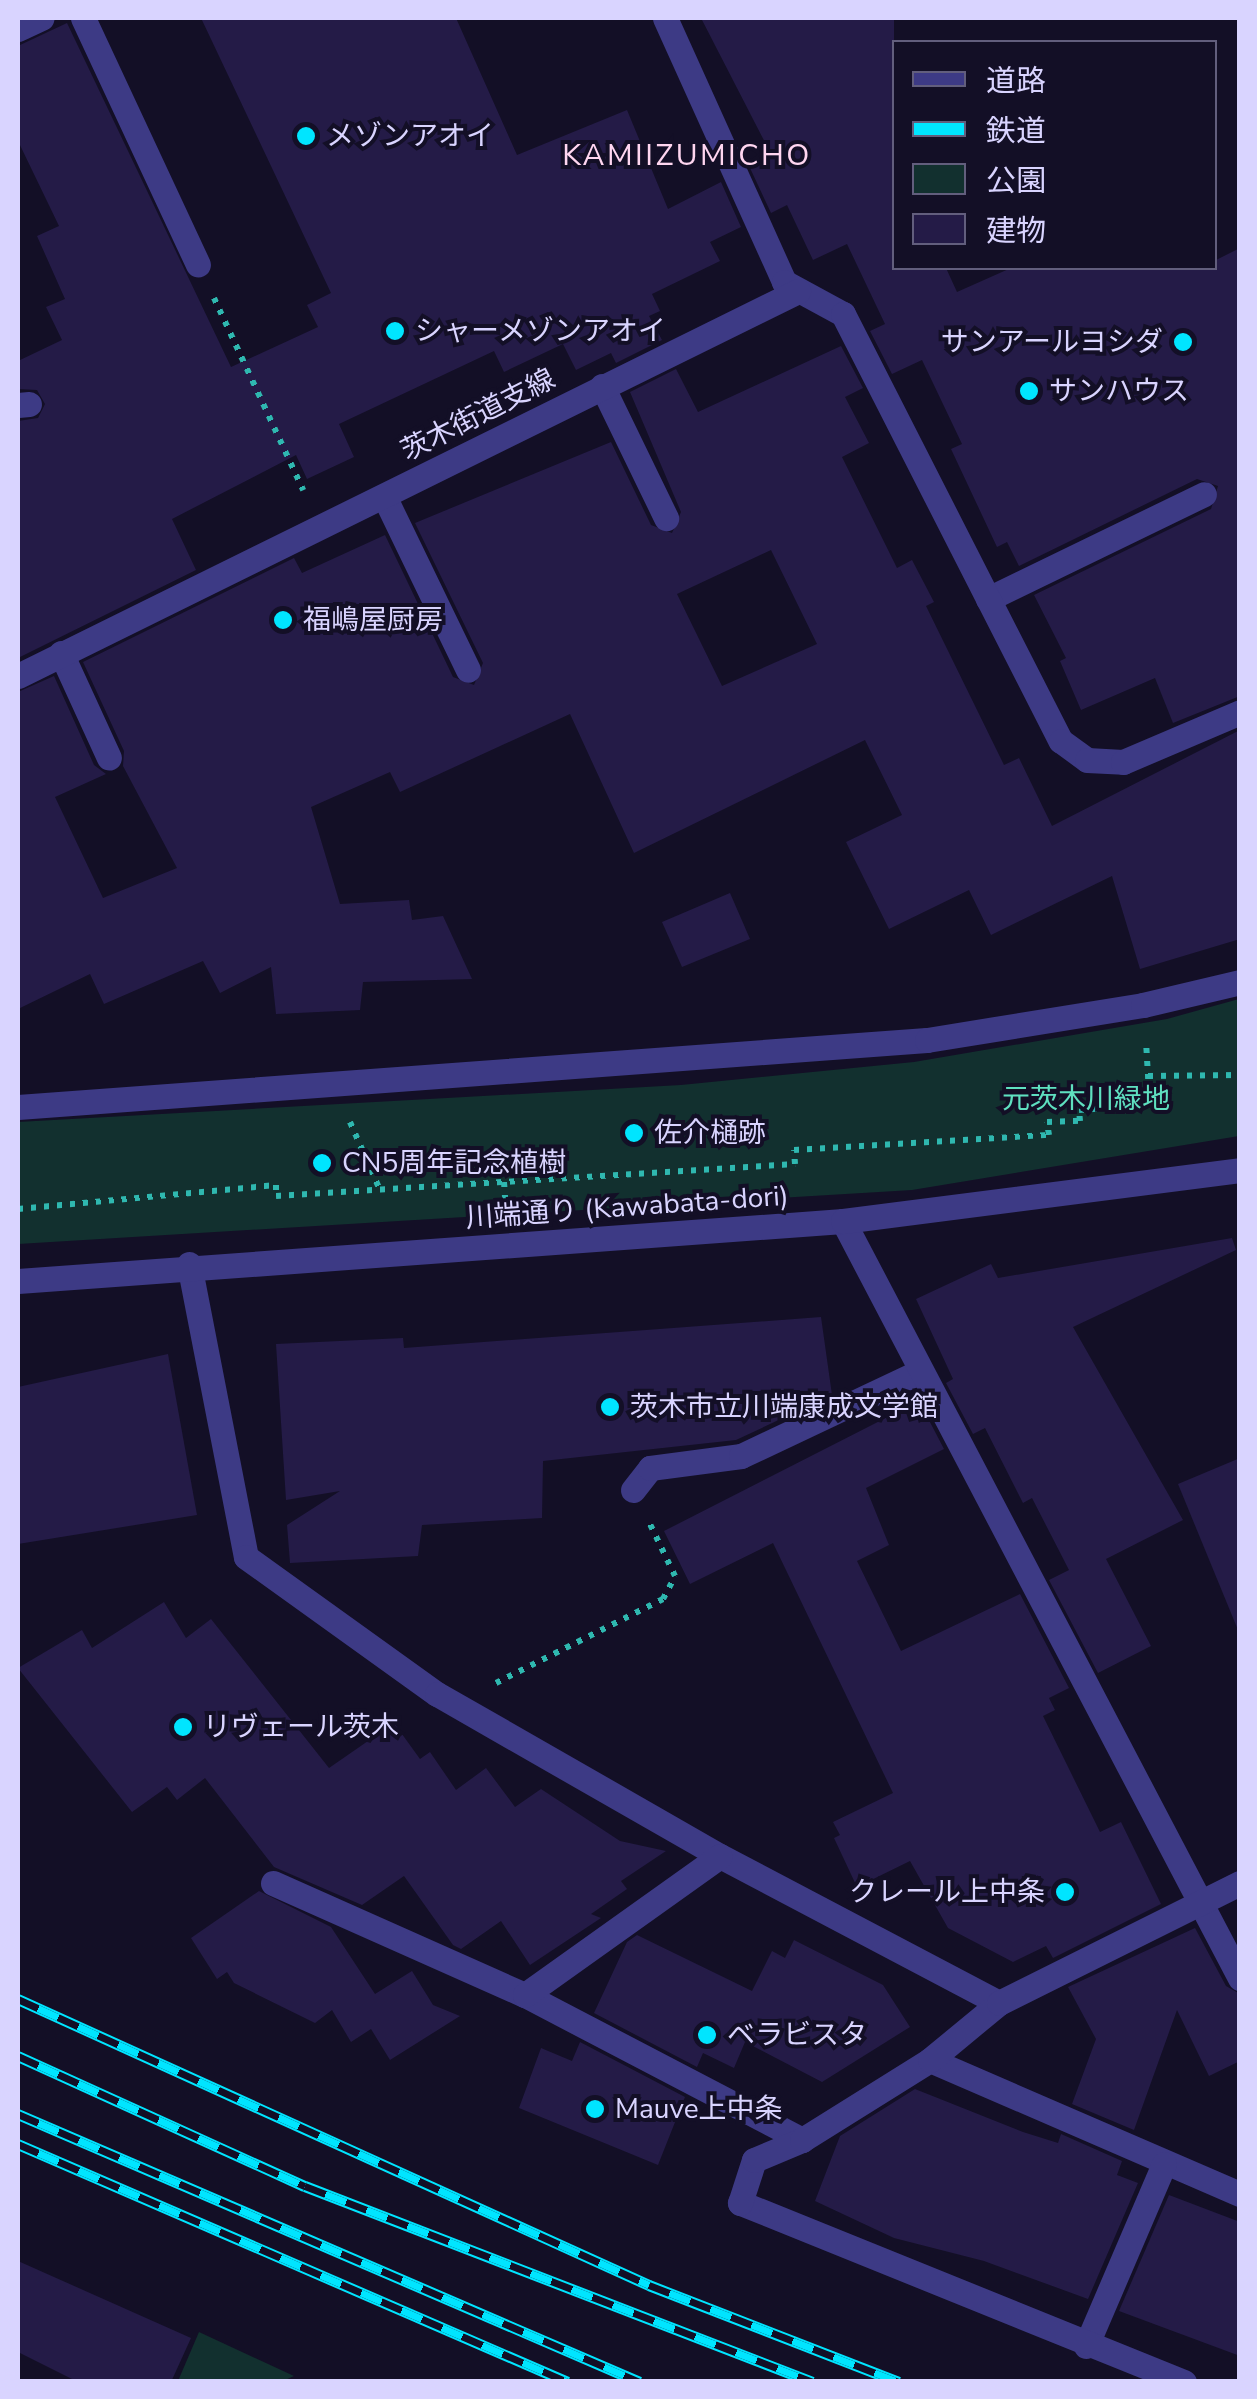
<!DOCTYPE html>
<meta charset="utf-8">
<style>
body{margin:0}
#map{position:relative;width:1257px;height:2399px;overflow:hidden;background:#130f26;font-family:"Nunito Sans","Noto Sans JP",sans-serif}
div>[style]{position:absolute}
.green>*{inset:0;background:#12302f}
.building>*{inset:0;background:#241b47}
.path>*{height:6px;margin-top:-3px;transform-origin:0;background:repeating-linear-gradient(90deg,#2fb8b0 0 5px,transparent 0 13px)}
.service>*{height:25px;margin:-12.5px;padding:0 12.5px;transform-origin:12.5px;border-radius:12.5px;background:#3d3a85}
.minor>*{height:25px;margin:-12.5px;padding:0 12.5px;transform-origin:12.5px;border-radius:12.5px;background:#3d3a85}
.tertiary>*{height:25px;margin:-12.5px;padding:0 12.5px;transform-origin:12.5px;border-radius:12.5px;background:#3d3a85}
.rail>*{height:11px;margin-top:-5.5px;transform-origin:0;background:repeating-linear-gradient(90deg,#130f26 0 22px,#00e5ff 0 44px);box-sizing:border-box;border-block:2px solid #00e5ff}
.dots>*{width:28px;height:28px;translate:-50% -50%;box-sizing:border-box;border:5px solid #130f26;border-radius:50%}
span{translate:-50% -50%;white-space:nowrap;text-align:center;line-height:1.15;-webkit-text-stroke:8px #130f26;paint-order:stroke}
.poi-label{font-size:28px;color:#d9d4ff}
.left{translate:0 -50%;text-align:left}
.right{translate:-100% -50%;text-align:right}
.street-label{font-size:28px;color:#d9d4ff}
.park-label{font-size:28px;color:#5fe0c0}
.neighbourhood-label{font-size:30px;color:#ffd6f0;letter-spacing:2.5px}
.frame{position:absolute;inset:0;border:20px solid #d9d4ff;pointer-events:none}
.legend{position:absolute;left:892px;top:40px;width:325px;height:230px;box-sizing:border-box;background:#130f26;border:2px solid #625e7d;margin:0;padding:12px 18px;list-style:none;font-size:30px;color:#d9d4ff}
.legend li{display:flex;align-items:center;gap:20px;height:50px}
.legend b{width:50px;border:2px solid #625e7d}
</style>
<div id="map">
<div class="green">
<i style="clip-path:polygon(1239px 999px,1239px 1136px,912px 1190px,18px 1244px,18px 1122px,681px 1085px,914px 1062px,1167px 1019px)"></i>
<i style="clip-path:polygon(199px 2332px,294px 2376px,283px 2381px,178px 2381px)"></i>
</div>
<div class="building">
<i style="clip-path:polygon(201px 18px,456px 18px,517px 155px,627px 110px,668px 209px,721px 182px,741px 227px,710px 242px,720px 261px,652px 294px,660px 311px,649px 316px,662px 340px,616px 363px,611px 353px,576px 370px,563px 344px,504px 372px,494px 351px,339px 424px,354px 457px,307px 479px,296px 455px,172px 519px,196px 570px,18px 658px,18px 421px,38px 418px,45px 404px,37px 390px,18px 389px,18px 361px,62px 340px,46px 307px,65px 299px,37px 236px,59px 226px,18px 141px,18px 46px,67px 23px,231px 367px,318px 327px,307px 305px,331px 293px)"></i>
<i style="clip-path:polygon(701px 18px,894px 18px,894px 268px,946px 268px,957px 292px,1011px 268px,1214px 268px,1214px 261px,1240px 248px,1240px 696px,1173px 723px,1155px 678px,1081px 710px,1060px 661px,1066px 658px,1034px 595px,1211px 509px,1218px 486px,1197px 479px,1019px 566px,1007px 542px,997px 547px,951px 449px,962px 444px,922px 360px,892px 374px,870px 331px,885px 324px,847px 244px,813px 260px,787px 205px,771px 213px,750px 168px,772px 156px)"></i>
<i style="clip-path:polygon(evenodd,841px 346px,863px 388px,845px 397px,869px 443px,842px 457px,897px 568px,912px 560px,934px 602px,926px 606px,1004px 765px,1019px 758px,1052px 826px,1240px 730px,1240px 939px,1140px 969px,1112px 876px,991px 935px,969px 890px,889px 929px,846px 842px,902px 815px,865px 740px,634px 853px,570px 714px,400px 792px,390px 772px,311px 807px,340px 904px,409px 900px,412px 920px,443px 916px,472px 979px,363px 982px,360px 1010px,276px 1014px,271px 967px,220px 993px,203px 961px,104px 1004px,90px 974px,18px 1009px,18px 692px,54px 676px,94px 765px,106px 774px,55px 797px,103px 898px,177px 868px,123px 766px,124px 751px,83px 662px,294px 558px,302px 573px,385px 535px,453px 677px,474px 685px,483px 663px,415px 523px,611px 442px,651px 525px,672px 533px,681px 512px,630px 392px,676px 369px,698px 412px,841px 346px,771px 550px,817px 644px,722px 686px,677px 594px,771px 550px)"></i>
<i style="clip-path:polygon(730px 893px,750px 939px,682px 967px,662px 922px)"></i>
<i style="clip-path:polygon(1232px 1238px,1236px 1250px,1073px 1327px,1183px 1520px,1106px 1559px,1151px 1646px,1098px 1673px,1049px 1580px,1069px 1570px,1032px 1498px,1023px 1503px,985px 1428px,973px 1434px,946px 1383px,953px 1379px,916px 1299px,991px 1264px,998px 1278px)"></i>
<i style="clip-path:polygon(821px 1317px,832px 1395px,736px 1440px,543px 1461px,542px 1518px,422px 1525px,418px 1556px,290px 1563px,287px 1525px,340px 1491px,286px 1500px,276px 1344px,403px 1338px,404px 1348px)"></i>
<i style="clip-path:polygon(168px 1354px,197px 1515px,18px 1544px,18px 1387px)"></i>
<i style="clip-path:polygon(919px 1401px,944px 1449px,866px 1488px,889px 1545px,857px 1561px,901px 1651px,1020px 1594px,1069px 1688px,1049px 1698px,1055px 1710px,1043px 1716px,1100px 1832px,1121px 1822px,1161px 1904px,1053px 1958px,1046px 1946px,1013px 1962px,948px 1928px,910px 1861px,857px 1887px,834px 1838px,840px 1835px,833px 1822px,893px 1793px,773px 1543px,690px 1584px,664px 1531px)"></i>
<i style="clip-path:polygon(1240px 1458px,1240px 1629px,1238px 1630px,1178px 1484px)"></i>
<i style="clip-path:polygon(164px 1602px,186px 1638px,211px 1619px,329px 1768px,394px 1723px,420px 1759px,430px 1752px,456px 1790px,486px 1768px,515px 1807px,541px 1789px,620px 1841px,666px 1851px,621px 1881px,627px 1889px,591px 1914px,601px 1918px,530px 1965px,501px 1921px,461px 1949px,453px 1945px,404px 1876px,362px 1905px,274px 1867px,205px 1778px,177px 1800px,167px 1787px,132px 1812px,18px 1668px,82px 1630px,92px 1648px)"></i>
<i style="clip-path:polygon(259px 1891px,331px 1927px,375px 1994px,412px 1971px,433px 2005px,460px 2016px,390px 2060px,371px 2029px,351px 2042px,332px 2010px,315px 2023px,234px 1983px,227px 1972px,217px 1979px,191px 1938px)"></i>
<i style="clip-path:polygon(1195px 1928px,1226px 1986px,1240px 1994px,1240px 2061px,1209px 2076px,1177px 2010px,1134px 2130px,1072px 2104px,1096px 2039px,1068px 1987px)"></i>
<i style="clip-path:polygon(637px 1935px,752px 1991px,772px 1951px,785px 1958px,794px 1940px,883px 1985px,910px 2027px,822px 2082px,745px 2042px,734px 2068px,703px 2053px,697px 2067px,594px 2013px,627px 1942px)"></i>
<i style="clip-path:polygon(580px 2042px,685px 2097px,658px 2165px,519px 2108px,541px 2048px,572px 2061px)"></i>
<i style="clip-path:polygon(915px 2089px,1023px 2132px,1058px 2143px,1061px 2134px,1122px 2161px,1117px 2175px,1138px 2183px,1088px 2299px,984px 2261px,894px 2238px,815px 2201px,840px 2136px)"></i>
<i style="clip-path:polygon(1169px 2195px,1240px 2222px,1240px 2356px,1119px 2311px)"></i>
<i style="clip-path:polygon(18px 2261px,191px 2338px,171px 2382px,78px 2382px,18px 2352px)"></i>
</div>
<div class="path">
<i style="left:214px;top:298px;width:212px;rotate:65.1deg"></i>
<i style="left:1148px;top:1076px;width:92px;rotate:-0.6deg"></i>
<i style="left:350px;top:1122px;width:74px;rotate:66.2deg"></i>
<i style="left:504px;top:1182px;width:28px;rotate:86deg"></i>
<i style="left:18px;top:1209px;width:259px;rotate:-5.3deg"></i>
<i style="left:276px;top:1185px;width:11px;rotate:90deg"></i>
<i style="left:276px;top:1196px;width:520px;rotate:-3.53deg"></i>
<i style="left:795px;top:1164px;width:14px;rotate:-94deg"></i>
<i style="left:794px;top:1150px;width:255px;rotate:-3.4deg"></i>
<i style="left:1049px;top:1135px;width:13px;rotate:-99deg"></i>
<i style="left:1047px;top:1122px;width:33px;rotate:-2deg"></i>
<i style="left:1080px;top:1121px;width:11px;rotate:-95deg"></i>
<i style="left:1079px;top:1110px;width:32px;rotate:-4deg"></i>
<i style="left:1111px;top:1108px;width:13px;rotate:-90deg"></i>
<i style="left:1111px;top:1095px;width:38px;rotate:-5deg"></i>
<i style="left:1149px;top:1092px;width:50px;rotate:-93.4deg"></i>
<i style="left:496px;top:1683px;width:187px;rotate:-26.7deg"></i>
<i style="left:663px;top:1599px;width:26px;rotate:-62deg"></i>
<i style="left:675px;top:1576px;width:60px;rotate:-115.7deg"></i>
</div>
<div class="service">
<i style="left:18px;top:405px;width:11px;rotate:-5deg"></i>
<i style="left:384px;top:496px;width:193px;rotate:64.2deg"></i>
<i style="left:988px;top:599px;width:240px;rotate:-25.9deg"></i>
<i style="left:61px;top:653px;width:115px;rotate:65.4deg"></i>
<i style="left:633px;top:1490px;width:28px;rotate:-52deg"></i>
<i style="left:650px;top:1468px;width:92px;rotate:-7.5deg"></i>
<i style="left:741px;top:1456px;width:199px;rotate:-25.3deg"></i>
</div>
<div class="minor">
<i style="left:83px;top:18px;width:272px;rotate:65deg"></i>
<i style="left:665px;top:18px;width:290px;rotate:65.7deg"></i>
<i style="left:784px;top:282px;width:67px;rotate:28.5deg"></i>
<i style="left:843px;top:314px;width:479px;rotate:63deg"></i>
<i style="left:1061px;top:741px;width:32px;rotate:36deg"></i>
<i style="left:1087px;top:760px;width:36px;rotate:3deg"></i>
<i style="left:1123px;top:762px;width:127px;rotate:-23.1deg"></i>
<i style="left:18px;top:29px;width:26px;rotate:-25deg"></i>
<i style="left:602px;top:386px;width:147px;rotate:64.1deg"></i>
<i style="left:18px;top:676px;width:870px;rotate:-26.27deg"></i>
<i style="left:18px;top:1107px;width:911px;rotate:-4.22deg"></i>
<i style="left:927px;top:1040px;width:219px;rotate:-9.2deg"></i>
<i style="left:1143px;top:1005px;width:100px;rotate:-13.3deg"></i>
<i style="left:843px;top:1221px;width:855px;rotate:62.33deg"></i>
<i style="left:189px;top:1264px;width:298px;rotate:79deg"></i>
<i style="left:246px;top:1557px;width:235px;rotate:35.7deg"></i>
<i style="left:437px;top:1694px;width:326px;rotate:29.8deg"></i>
<i style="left:720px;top:1856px;width:315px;rotate:27.8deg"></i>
<i style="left:273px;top:1883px;width:276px;rotate:24deg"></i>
<i style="left:525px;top:1995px;width:313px;rotate:27.6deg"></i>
<i style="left:525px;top:1995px;width:239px;rotate:-35.5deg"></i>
<i style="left:930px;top:2060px;width:338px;rotate:23.4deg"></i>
<i style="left:1086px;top:2346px;width:198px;rotate:-66.8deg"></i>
<i style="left:1184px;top:2382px;width:479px;rotate:-158deg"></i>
<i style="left:740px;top:2203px;width:45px;rotate:-72deg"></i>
<i style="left:754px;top:2160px;width:52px;rotate:-22.6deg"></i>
<i style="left:802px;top:2140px;width:151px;rotate:-32deg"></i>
<i style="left:930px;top:2060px;width:89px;rotate:-39.6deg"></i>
<i style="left:999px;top:2003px;width:269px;rotate:-26.5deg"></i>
</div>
<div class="tertiary">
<i style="left:18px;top:1281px;width:827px;rotate:-4.16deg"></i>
<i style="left:843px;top:1221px;width:400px;rotate:-7.3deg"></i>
</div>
<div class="rail">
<i style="left:18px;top:1999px;width:693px;rotate:24.38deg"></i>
<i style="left:649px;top:2285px;width:268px;rotate:21.2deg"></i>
<i style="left:18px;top:2056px;width:315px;rotate:24.4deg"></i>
<i style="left:305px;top:2186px;width:544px;rotate:21.1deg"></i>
<i style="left:18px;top:2114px;width:677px;rotate:23.31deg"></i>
<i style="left:18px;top:2144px;width:599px;rotate:23.4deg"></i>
</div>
<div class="dots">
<i style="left:306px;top:136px;background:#00e5ff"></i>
<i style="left:395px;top:331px;background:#00e5ff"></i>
<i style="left:1183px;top:342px;background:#00e5ff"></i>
<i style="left:1029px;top:391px;background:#00e5ff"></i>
<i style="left:283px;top:620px;background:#00e5ff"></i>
<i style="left:634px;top:1133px;background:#00e5ff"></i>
<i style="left:322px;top:1163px;background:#00e5ff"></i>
<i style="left:610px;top:1407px;background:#00e5ff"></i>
<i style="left:183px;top:1727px;background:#00e5ff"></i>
<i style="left:1065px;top:1892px;background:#00e5ff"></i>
<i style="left:707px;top:2035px;background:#00e5ff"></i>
<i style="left:595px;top:2109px;background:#00e5ff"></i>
</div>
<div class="poi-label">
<span class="left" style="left:326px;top:136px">メゾンアオイ</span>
<span class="left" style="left:415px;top:331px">シャーメゾンアオイ</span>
<span class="right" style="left:1163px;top:342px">サンアールヨシダ</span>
<span class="left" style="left:1049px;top:391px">サンハウス</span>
<span class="left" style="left:303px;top:620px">福嶋屋厨房</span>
<span class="left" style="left:654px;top:1133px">佐介樋跡</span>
<span class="left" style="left:342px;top:1163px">CN5周年記念植樹</span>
<span class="left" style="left:630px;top:1407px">茨木市立川端康成文学館</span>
<span class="left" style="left:203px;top:1727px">リヴェール茨木</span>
<span class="right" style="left:1045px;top:1892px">クレール上中条</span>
<span class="left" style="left:727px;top:2035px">ベラビスタ</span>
<span class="left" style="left:615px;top:2109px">Mauve上中条</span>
</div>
<div class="street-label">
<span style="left:478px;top:415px;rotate:-27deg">茨木街道支線</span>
<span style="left:627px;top:1207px;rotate:-4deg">川端通り (Kawabata-dori)</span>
</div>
<div class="park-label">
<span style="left:1086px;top:1099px">元茨木川緑地</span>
</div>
<div class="neighbourhood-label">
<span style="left:687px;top:156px">KAMIIZUMICHO</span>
</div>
<div class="frame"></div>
<ul class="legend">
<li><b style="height:12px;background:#3d3a85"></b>道路</li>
<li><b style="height:12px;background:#00e5ff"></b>鉄道</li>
<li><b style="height:28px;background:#12302f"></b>公園</li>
<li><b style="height:28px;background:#241b47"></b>建物</li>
</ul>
</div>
